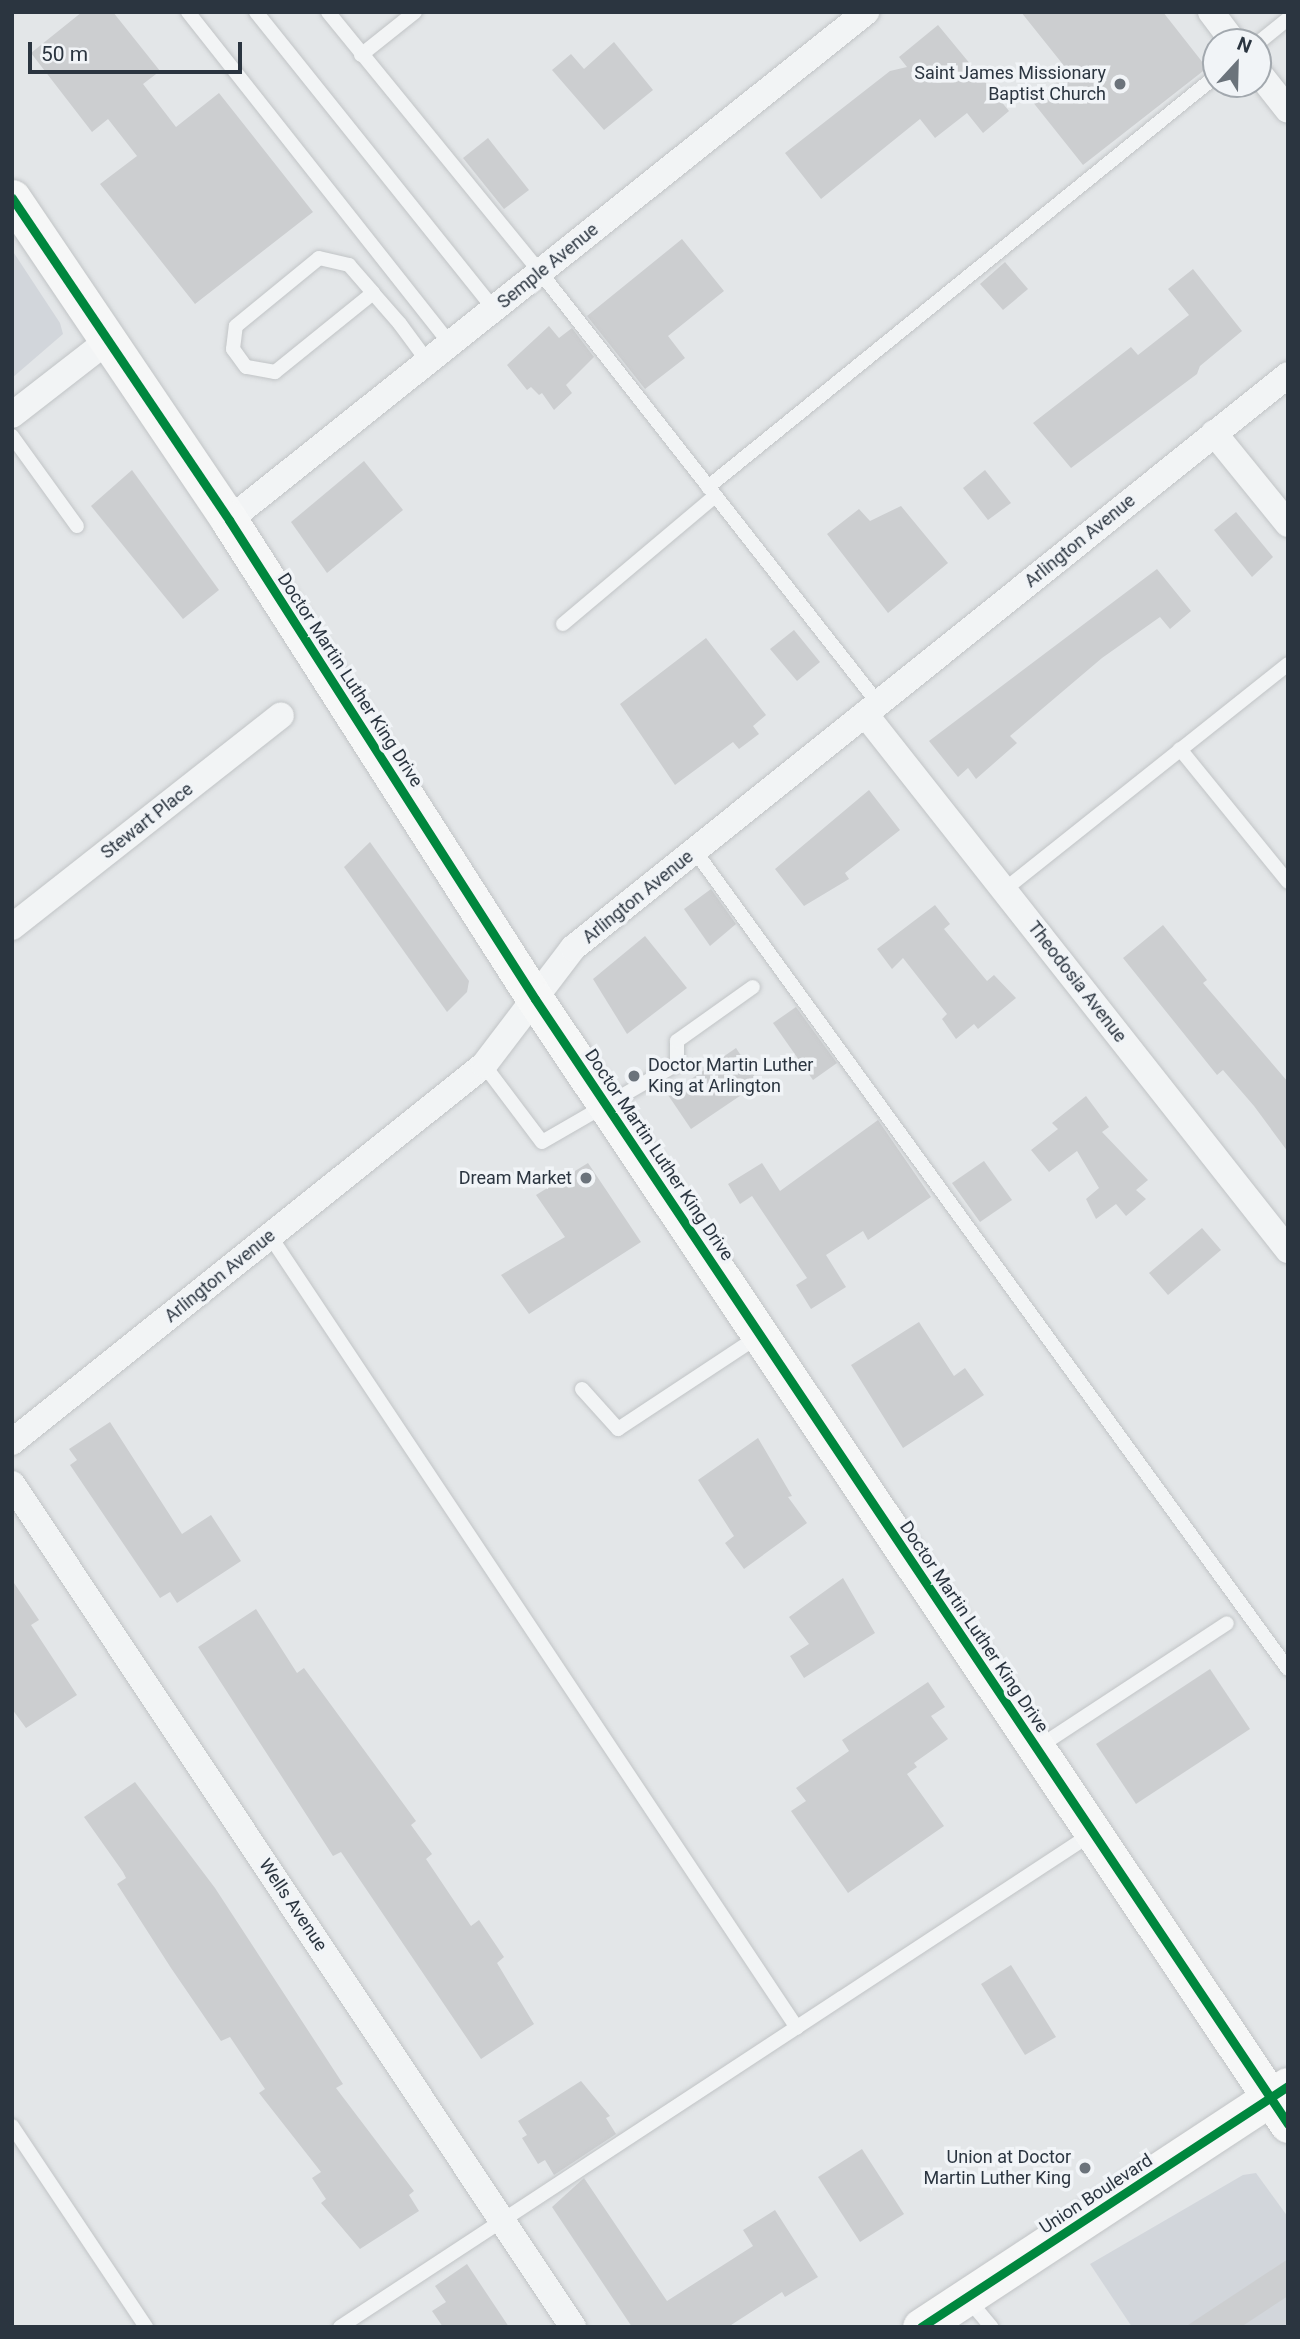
<!DOCTYPE html>
<style>
body{margin:0}
#map{position:relative;width:1300px;height:2339px;overflow:hidden;background:#e3e6e8;font-family:Roboto,sans-serif}
div>[style]{position:absolute}
.built>*{inset:0;background:#d2d6db}
.building>*{inset:0;background:#ccced0}
.roads{filter:drop-shadow(0 0 2px #c1c4c6) drop-shadow(0 0 2px #c1c4c6)}
.service>*{height:14px;margin:-7px;padding:0 7px;transform-origin:7px;border-radius:7px;background:#f2f4f5}
.minor>*{height:26px;margin:-13px;padding:0 13px;transform-origin:13px;border-radius:13px;background:#f2f4f5}
.secondary>*{height:37px;margin:-18.5px;padding:0 18.5px;transform-origin:18.5px;border-radius:18.5px;background:#f6f7f7}
.cycleway>*{height:9px;margin:-4.5px;padding:0 4.5px;transform-origin:4.5px;border-radius:4.5px;background:#00873e}
.dots>*{width:19px;height:19px;translate:-50% -50%;box-sizing:border-box;border:4px solid #f1f4f7;border-radius:50%}
span{translate:-50% -50%;white-space:nowrap;text-align:center;line-height:1.15;-webkit-text-stroke:7px #f1f4f7;paint-order:stroke}
.poi-label{font-size:18px;color:#2b3540}
.right{translate:-100% -50%;text-align:right}
.left{translate:0 -50%;text-align:left}
.street-label{font-size:18px;color:#2b3540}
.frame{position:absolute;inset:0;border:14px solid #2b3540;pointer-events:none}
.north{position:absolute;left:1202px;top:28px;width:70px;height:70px;box-sizing:border-box;background:#f1f4f7;border:2px solid #a2a8ae;border-radius:50%;rotate:22deg;font-size:19px;font-weight:700;line-height:28px;text-align:center;color:#2b3540}
.north::after{content:'';display:block;margin:auto;width:24px;height:32px;background:#6b737b;clip-path:polygon(50% 0,100% 100%,50% 72%,0 100%)}
.scale{position:absolute;left:28px;top:42px;width:214px;height:32px;box-sizing:border-box;border:4px solid #2b3540;border-top:0;padding-left:9px;font-size:21px;line-height:24px;white-space:nowrap;color:#2b3540;-webkit-text-stroke:5px #f1f4f7;paint-order:stroke}
</style>
<div id="map">
<div class="built">
<i style="clip-path:polygon(12px 250px,60px 323px,63px 334px,12px 378px)"></i>
<i style="clip-path:polygon(1256px 2173px,1288px 2217px,1288px 2327px,1132px 2327px,1090px 2264px,1243px 2175px)"></i>
</div>
<div class="building">
<i style="clip-path:polygon(82px 12px,113px 12px,160px 71px,143px 84px,176px 127px,219px 93px,313px 212px,195px 304px,100px 184px,137px 156px,108px 119px,92px 132px,31px 53px)"></i>
<i style="clip-path:polygon(1021px 12px,1163px 12px,1207px 68px,1083px 165px,1032px 101px,1069px 72px)"></i>
<i style="clip-path:polygon(938px 25px,1009px 111px,983px 133px,967px 113px,935px 138px,920px 119px,821px 199px,785px 153px,890px 71px,907px 67px,899px 57px)"></i>
<i style="clip-path:polygon(614px 42px,653px 90px,604px 130px,552px 70px,571px 54px,584px 69px)"></i>
<i style="clip-path:polygon(488px 138px,529px 190px,504px 209px,463px 158px)"></i>
<i style="clip-path:polygon(682px 239px,724px 291px,668px 336px,685px 358px,645px 389px,587px 316px)"></i>
<i style="clip-path:polygon(1005px 262px,1028px 289px,1003px 310px,980px 284px)"></i>
<i style="clip-path:polygon(1193px 269px,1242px 331px,1200px 366px,1197px 374px,1071px 468px,1033px 423px,1131px 347px,1138px 355px,1189px 315px,1168px 289px)"></i>
<i style="clip-path:polygon(549px 326px,559px 338px,572px 328px,594px 357px,566px 385px,572px 393px,554px 410px,542px 393px,539px 395px,531px 387px,527px 390px,507px 365px)"></i>
<i style="clip-path:polygon(364px 461px,403px 510px,327px 573px,291px 522px)"></i>
<i style="clip-path:polygon(132px 470px,219px 590px,183px 619px,91px 506px)"></i>
<i style="clip-path:polygon(985px 470px,1011px 503px,988px 520px,963px 488px)"></i>
<i style="clip-path:polygon(901px 506px,948px 563px,888px 613px,827px 534px,859px 509px,870px 521px)"></i>
<i style="clip-path:polygon(1236px 512px,1273px 557px,1252px 577px,1214px 530px)"></i>
<i style="clip-path:polygon(1157px 569px,1191px 611px,1170px 629px,1160px 617px,1102px 658px,1010px 736px,1017px 743px,976px 779px,968px 768px,958px 777px,929px 741px)"></i>
<i style="clip-path:polygon(794px 630px,820px 662px,797px 681px,770px 649px)"></i>
<i style="clip-path:polygon(706px 638px,766px 715px,753px 726px,759px 734px,739px 749px,733px 742px,675px 785px,620px 704px)"></i>
<i style="clip-path:polygon(869px 790px,900px 830px,845px 873px,849px 879px,804px 906px,775px 869px)"></i>
<i style="clip-path:polygon(370px 842px,469px 981px,467px 992px,447px 1012px,344px 867px)"></i>
<i style="clip-path:polygon(711px 889px,736px 924px,710px 946px,684px 909px)"></i>
<i style="clip-path:polygon(935px 905px,950px 924px,944px 929px,987px 981px,994px 975px,1016px 998px,978px 1029px,974px 1024px,956px 1039px,942px 1019px,947px 1014px,903px 958px,892px 969px,877px 949px)"></i>
<i style="clip-path:polygon(1163px 925px,1207px 980px,1203px 983px,1288px 1082px,1288px 1152px,1254px 1106px,1223px 1070px,1217px 1075px,1123px 958px)"></i>
<i style="clip-path:polygon(645px 936px,687px 988px,627px 1034px,593px 979px)"></i>
<i style="clip-path:polygon(796px 1007px,837px 1063px,813px 1080px,773px 1023px)"></i>
<i style="clip-path:polygon(736px 1048px,759px 1083px,691px 1129px,668px 1095px)"></i>
<i style="clip-path:polygon(1086px 1096px,1109px 1127px,1102px 1132px,1148px 1180px,1136px 1190px,1146px 1199px,1126px 1216px,1116px 1204px,1096px 1219px,1086px 1199px,1099px 1188px,1077px 1151px,1049px 1172px,1031px 1150px,1058px 1129px,1052px 1123px)"></i>
<i style="clip-path:polygon(878px 1120px,931px 1197px,868px 1240px,863px 1231px,826px 1255px,846px 1287px,811px 1309px,796px 1285px,807px 1278px,752px 1196px,740px 1204px,728px 1184px,762px 1163px,780px 1191px)"></i>
<i style="clip-path:polygon(984px 1161px,1012px 1200px,980px 1222px,952px 1183px)"></i>
<i style="clip-path:polygon(588px 1163px,641px 1242px,529px 1314px,501px 1275px,565px 1237px,536px 1195px)"></i>
<i style="clip-path:polygon(1202px 1228px,1221px 1250px,1168px 1295px,1149px 1273px)"></i>
<i style="clip-path:polygon(919px 1322px,954px 1376px,965px 1368px,984px 1395px,903px 1448px,851px 1365px)"></i>
<i style="clip-path:polygon(110px 1422px,182px 1534px,211px 1515px,241px 1561px,177px 1603px,170px 1592px,160px 1598px,70px 1465px,77px 1460px,69px 1449px)"></i>
<i style="clip-path:polygon(758px 1438px,792px 1496px,788px 1497px,807px 1523px,744px 1569px,725px 1543px,734px 1536px,698px 1480px)"></i>
<i style="clip-path:polygon(843px 1578px,875px 1633px,804px 1678px,790px 1656px,809px 1644px,789px 1617px)"></i>
<i style="clip-path:polygon(12px 1580px,39px 1620px,31px 1625px,77px 1695px,26px 1728px,12px 1709px)"></i>
<i style="clip-path:polygon(256px 1609px,297px 1673px,304px 1668px,416px 1821px,411px 1825px,432px 1854px,426px 1859px,471px 1926px,479px 1920px,504px 1957px,497px 1963px,534px 2024px,481px 2059px,341px 1852px,333px 1856px,198px 1647px)"></i>
<i style="clip-path:polygon(1210px 1669px,1250px 1729px,1136px 1804px,1096px 1744px)"></i>
<i style="clip-path:polygon(928px 1682px,945px 1707px,931px 1716px,948px 1739px,914px 1763px,917px 1767px,907px 1774px,944px 1826px,848px 1893px,791px 1811px,806px 1801px,796px 1788px,849px 1751px,842px 1740px)"></i>
<i style="clip-path:polygon(135px 1782px,215px 1888px,343px 2084px,336px 2088px,414px 2191px,409px 2195px,419px 2211px,360px 2249px,321px 2203px,326px 2199px,312px 2178px,321px 2172px,259px 2093px,265px 2089px,230px 2037px,221px 2041px,171px 1968px,117px 1884px,126px 1878px,123px 1872px,84px 1817px)"></i>
<i style="clip-path:polygon(1011px 1965px,1056px 2037px,1025px 2055px,981px 1984px)"></i>
<i style="clip-path:polygon(581px 2081px,610px 2116px,606px 2118px,616px 2134px,554px 2175px,545px 2160px,538px 2164px,522px 2138px,527px 2135px,518px 2121px)"></i>
<i style="clip-path:polygon(862px 2149px,904px 2214px,860px 2242px,818px 2177px)"></i>
<i style="clip-path:polygon(584px 2178px,667px 2301px,753px 2246px,743px 2230px,775px 2210px,818px 2277px,785px 2297px,782px 2292px,728px 2327px,632px 2327px,552px 2207px)"></i>
<i style="clip-path:polygon(1288px 2259px,1288px 2296px,1241px 2327px,1185px 2327px)"></i>
<i style="clip-path:polygon(467px 2264px,509px 2327px,443px 2327px,432px 2311px,446px 2302px,435px 2286px)"></i>
</div>
<div class="roads">
<div class="service">
<i style="left:188px;top:12px;width:423px;rotate:51.7deg"></i>
<i style="left:256px;top:12px;width:381px;rotate:51.3deg"></i>
<i style="left:328px;top:12px;width:335px;rotate:50.8deg"></i>
<i style="left:540px;top:272px;width:548px;rotate:51.9deg"></i>
<i style="left:1258px;top:43px;width:38px;rotate:-39deg"></i>
<i style="left:361px;top:55px;width:69px;rotate:-38.5deg"></i>
<i style="left:373px;top:293px;width:126px;rotate:141.1deg"></i>
<i style="left:275px;top:372px;width:29px;rotate:-170deg"></i>
<i style="left:246px;top:367px;width:22px;rotate:-126deg"></i>
<i style="left:233px;top:349px;width:23px;rotate:-83deg"></i>
<i style="left:236px;top:326px;width:107px;rotate:-39.3deg"></i>
<i style="left:319px;top:258px;width:31px;rotate:13deg"></i>
<i style="left:349px;top:265px;width:37px;rotate:49deg"></i>
<i style="left:373px;top:293px;width:41px;rotate:48.9deg"></i>
<i style="left:400px;top:324px;width:47px;rotate:53.6deg"></i>
<i style="left:12px;top:436px;width:111px;rotate:54.2deg"></i>
<i style="left:708px;top:487px;width:653px;rotate:-38.97deg"></i>
<i style="left:563px;top:624px;width:199px;rotate:-40.1deg"></i>
<i style="left:1180px;top:749px;width:171px;rotate:50.9deg"></i>
<i style="left:695px;top:851px;width:1010px;rotate:54.06deg"></i>
<i style="left:1004px;top:890px;width:363px;rotate:-38.5deg"></i>
<i style="left:484px;top:1065px;width:96px;rotate:53deg"></i>
<i style="left:542px;top:1142px;width:156px;rotate:-30deg"></i>
<i style="left:677px;top:1064px;width:23px;rotate:-90deg"></i>
<i style="left:677px;top:1041px;width:93px;rotate:-35.4deg"></i>
<i style="left:270px;top:1236px;width:951px;rotate:56.36deg"></i>
<i style="left:582px;top:1389px;width:54px;rotate:48deg"></i>
<i style="left:618px;top:1429px;width:169px;rotate:-33.4deg"></i>
<i style="left:1037px;top:1748px;width:227px;rotate:-33.3deg"></i>
<i style="left:12px;top:2126px;width:242px;rotate:56.3deg"></i>
<i style="left:967px;top:2298px;width:38px;rotate:50deg"></i>
<i style="left:340px;top:2327px;width:901px;rotate:-33.27deg"></i>
</div>
<div class="minor">
<i style="left:1211px;top:12px;width:38px;rotate:53deg"></i>
<i style="left:1258px;top:72px;width:48px;rotate:51.7deg"></i>
<i style="left:12px;top:415px;width:119px;rotate:-37.8deg"></i>
<i style="left:1214px;top:433px;width:117px;rotate:50.9deg"></i>
<i style="left:229px;top:520px;width:815px;rotate:-38.57deg"></i>
<i style="left:865px;top:714px;width:683px;rotate:51.72deg"></i>
<i style="left:12px;top:927px;width:342px;rotate:-38.2deg"></i>
<i style="left:12px;top:1442px;width:604px;rotate:-38.62deg"></i>
<i style="left:484px;top:1065px;width:147px;rotate:-52.7deg"></i>
<i style="left:573px;top:948px;width:916px;rotate:-38.71deg"></i>
<i style="left:12px;top:1484px;width:1013px;rotate:56.36deg"></i>
</div>
<div class="secondary">
<i style="left:12px;top:198px;width:388px;rotate:56deg"></i>
<i style="left:229px;top:520px;width:568px;rotate:57.43deg"></i>
<i style="left:535px;top:999px;width:1354px;rotate:56.2deg"></i>
<i style="left:921px;top:2327px;width:439px;rotate:-33.3deg"></i>
</div>
</div>
<div class="cycleway">
<i style="left:12px;top:198px;width:388px;rotate:56deg"></i>
<i style="left:229px;top:520px;width:568px;rotate:57.43deg"></i>
<i style="left:535px;top:999px;width:1354px;rotate:56.2deg"></i>
<i style="left:921px;top:2327px;width:439px;rotate:-33.3deg"></i>
</div>
<div class="dots">
<i style="left:1120px;top:84px;background:#6b737b"></i>
<i style="left:634px;top:1076px;background:#6b737b"></i>
<i style="left:586px;top:1178px;background:#6b737b"></i>
<i style="left:1085px;top:2168px;background:#6b737b"></i>
</div>
<div class="poi-label">
<span class="right" style="left:1106px;top:84px">Saint James Missionary<br>Baptist Church</span>
<span class="left" style="left:648px;top:1076px">Doctor Martin Luther<br>King at Arlington</span>
<span class="right" style="left:572px;top:1178px">Dream Market</span>
<span class="right" style="left:1071px;top:2168px">Union at Doctor<br>Martin Luther King</span>
</div>
<div class="street-label">
<span style="left:548px;top:266px;rotate:-39deg">Semple Avenue</span>
<span style="left:1080px;top:541px;rotate:-39deg">Arlington Avenue</span>
<span style="left:350px;top:680px;rotate:57deg">Doctor Martin Luther King Drive</span>
<span style="left:147px;top:821px;rotate:-38deg">Stewart Place</span>
<span style="left:638px;top:897px;rotate:-39deg">Arlington Avenue</span>
<span style="left:1077px;top:982px;rotate:52deg">Theodosia Avenue</span>
<span style="left:659px;top:1155px;rotate:56deg">Doctor Martin Luther King Drive</span>
<span style="left:220px;top:1276px;rotate:-39deg">Arlington Avenue</span>
<span style="left:974px;top:1627px;rotate:56deg">Doctor Martin Luther King Drive</span>
<span style="left:293px;top:1905px;rotate:56deg">Wells Avenue</span>
<span style="left:1096px;top:2194px;rotate:-33deg">Union Boulevard</span>
</div>
<div class="frame"></div>
<div class="north">N</div>
<div class="scale">50 m</div>
</div>
